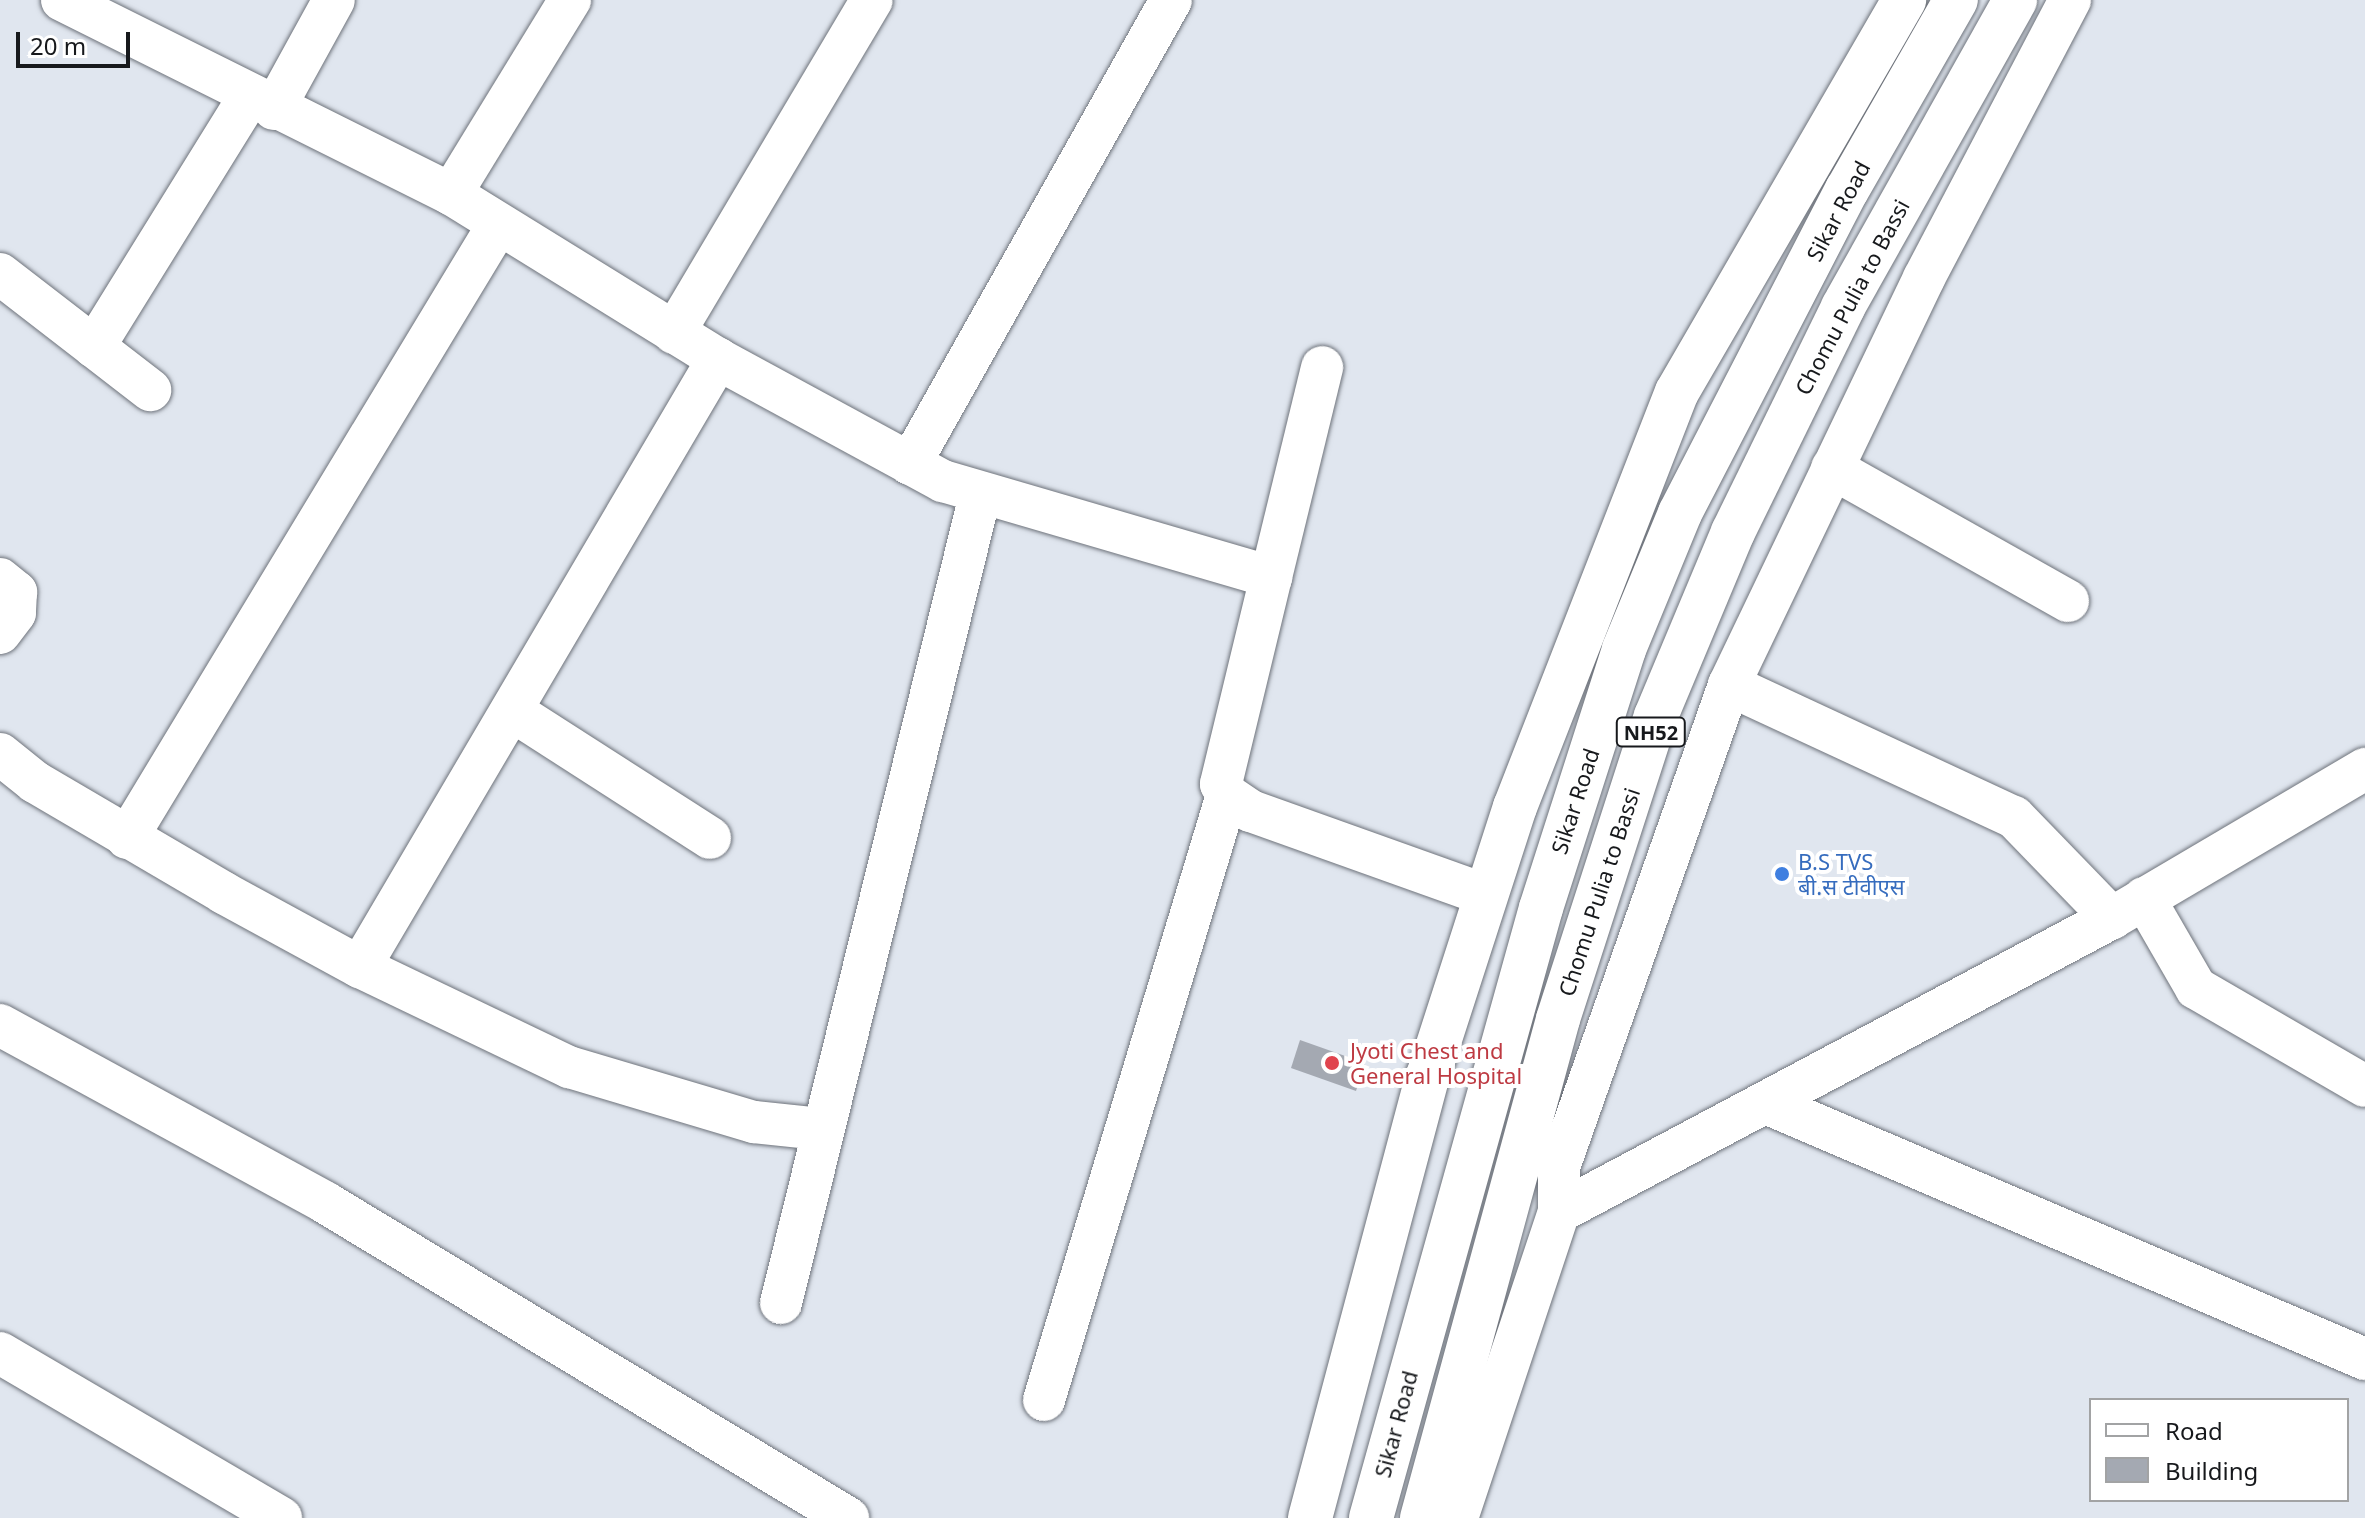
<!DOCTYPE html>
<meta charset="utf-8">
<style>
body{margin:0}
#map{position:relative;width:2365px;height:1518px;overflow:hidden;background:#e0e6ef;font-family:"Noto Sans","Noto Sans Devanagari",sans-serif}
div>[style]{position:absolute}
.building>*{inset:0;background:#a4a9b2}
.roads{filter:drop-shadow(0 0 2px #6e737b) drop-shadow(0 0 2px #6e737b)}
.minor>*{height:42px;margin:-21px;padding:0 21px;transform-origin:21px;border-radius:21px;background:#fff}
.major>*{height:44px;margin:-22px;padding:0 22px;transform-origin:22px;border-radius:22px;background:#fff}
.highway>*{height:44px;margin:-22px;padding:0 22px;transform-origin:22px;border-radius:22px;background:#fff}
.dots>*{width:22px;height:22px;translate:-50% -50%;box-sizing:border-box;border:4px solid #fff;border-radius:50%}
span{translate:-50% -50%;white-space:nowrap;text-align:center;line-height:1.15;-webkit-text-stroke:8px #fff;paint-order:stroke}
.shield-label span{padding:2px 6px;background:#fff;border:2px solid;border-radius:6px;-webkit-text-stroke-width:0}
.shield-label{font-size:20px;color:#17191c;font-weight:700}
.street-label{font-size:22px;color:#17191c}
.shop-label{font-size:22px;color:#366cbe}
.left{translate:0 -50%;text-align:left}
.health-label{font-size:22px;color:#be3a42}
.legend{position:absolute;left:2089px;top:1398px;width:260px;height:104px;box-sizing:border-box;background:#fff;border:2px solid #a2a3a4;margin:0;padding:10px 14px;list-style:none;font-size:24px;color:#17191c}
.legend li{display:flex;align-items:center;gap:16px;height:40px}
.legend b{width:40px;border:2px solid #a2a3a4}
.scale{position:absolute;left:16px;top:32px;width:114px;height:36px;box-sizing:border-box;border:4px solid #17191c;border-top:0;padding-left:10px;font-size:24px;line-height:28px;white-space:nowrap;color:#17191c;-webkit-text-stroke:6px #fff;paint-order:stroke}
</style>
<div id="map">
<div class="building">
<i style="clip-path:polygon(1300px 1040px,1365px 1063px,1356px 1091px,1291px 1068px)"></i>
</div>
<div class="roads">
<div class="minor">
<i style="left:62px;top:0;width:435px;rotate:26.5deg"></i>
<i style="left:451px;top:194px;width:314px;rotate:31.7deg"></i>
<i style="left:718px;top:359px;width:256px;rotate:28.5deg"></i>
<i style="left:943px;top:481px;width:342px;rotate:16.3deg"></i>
<i style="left:1271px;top:577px;width:213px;rotate:103.6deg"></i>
<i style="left:1221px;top:784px;width:13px;rotate:61deg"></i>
<i style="left:1227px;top:795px;width:29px;rotate:34deg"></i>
<i style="left:1251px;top:811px;width:250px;rotate:19.7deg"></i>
<i style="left:274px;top:109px;width:124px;rotate:-61.2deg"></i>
<i style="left:451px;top:194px;width:228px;rotate:-58.5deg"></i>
<i style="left:0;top:274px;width:190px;rotate:37.7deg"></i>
<i style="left:674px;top:333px;width:387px;rotate:-59.3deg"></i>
<i style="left:94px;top:347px;width:294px;rotate:-58.2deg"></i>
<i style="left:910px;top:464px;width:532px;rotate:-60.64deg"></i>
<i style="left:1832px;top:468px;width:271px;rotate:29.4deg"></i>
<i style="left:1271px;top:577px;width:216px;rotate:-76.3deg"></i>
<i style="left:0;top:579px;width:21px;rotate:39deg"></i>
<i style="left:16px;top:592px;width:21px;rotate:93deg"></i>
<i style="left:15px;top:613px;width:25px;rotate:127deg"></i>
<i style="left:1729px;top:685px;width:314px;rotate:24.9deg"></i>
<i style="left:2014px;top:817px;width:141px;rotate:45.9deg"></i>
<i style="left:514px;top:712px;width:233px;rotate:32.7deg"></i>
<i style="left:0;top:754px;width:45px;rotate:38.7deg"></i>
<i style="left:35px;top:782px;width:219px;rotate:30.4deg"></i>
<i style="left:224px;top:893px;width:155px;rotate:28.6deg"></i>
<i style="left:360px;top:967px;width:232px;rotate:25.6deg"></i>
<i style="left:569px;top:1067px;width:193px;rotate:16.6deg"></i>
<i style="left:754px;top:1122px;width:67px;rotate:6deg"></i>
<i style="left:127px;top:838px;width:717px;rotate:-58.82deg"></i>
<i style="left:2144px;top:898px;width:104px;rotate:60deg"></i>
<i style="left:2196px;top:988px;width:195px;rotate:30.1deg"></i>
<i style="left:360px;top:967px;width:706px;rotate:-59.51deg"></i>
<i style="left:0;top:1025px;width:371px;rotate:28.6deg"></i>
<i style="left:326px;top:1203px;width:610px;rotate:31.11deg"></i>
<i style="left:1768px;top:1104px;width:649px;rotate:23.13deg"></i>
<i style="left:1559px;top:1212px;width:626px;rotate:-28deg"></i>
<i style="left:2112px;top:918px;width:294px;rotate:-30.5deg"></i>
<i style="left:781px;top:1303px;width:832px;rotate:-76.16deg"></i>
<i style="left:0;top:1353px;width:326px;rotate:30.4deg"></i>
<i style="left:1044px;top:1400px;width:632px;rotate:-73.17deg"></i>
<i style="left:1457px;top:1518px;width:323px;rotate:-71.6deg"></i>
<i style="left:1559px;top:1212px;width:45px;rotate:-90deg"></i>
<i style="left:1559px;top:1167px;width:511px;rotate:-70.57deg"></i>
<i style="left:1729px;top:685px;width:451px;rotate:-64.4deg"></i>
<i style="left:1924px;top:278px;width:314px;rotate:-62.3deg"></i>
</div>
<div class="major">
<i style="left:1310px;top:1518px;width:457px;rotate:-75.1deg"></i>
<i style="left:1428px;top:1076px;width:283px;rotate:-72.1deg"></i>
<i style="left:1515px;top:807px;width:445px;rotate:-68.7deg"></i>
<i style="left:1677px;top:392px;width:453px;rotate:-59.9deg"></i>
</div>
<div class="highway">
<i style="left:1371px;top:1518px;width:633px;rotate:-74.43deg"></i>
<i style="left:1541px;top:908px;width:272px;rotate:-72.2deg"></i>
<i style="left:1624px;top:649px;width:147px;rotate:-67.6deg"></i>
<i style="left:1680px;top:513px;width:364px;rotate:-62.7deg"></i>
<i style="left:1847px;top:190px;width:219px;rotate:-60.2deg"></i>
<i style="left:1422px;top:1518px;width:517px;rotate:-74.75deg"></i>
<i style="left:1558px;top:1019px;width:318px;rotate:-72.1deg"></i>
<i style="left:1656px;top:716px;width:199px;rotate:-67.3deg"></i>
<i style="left:1733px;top:532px;width:250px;rotate:-63.9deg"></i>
<i style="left:1843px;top:307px;width:352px;rotate:-60.7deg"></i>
</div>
</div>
<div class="dots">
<i style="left:1782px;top:874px;background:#3f7fe0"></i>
<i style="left:1332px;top:1063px;background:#e0444e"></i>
</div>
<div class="shield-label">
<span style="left:1651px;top:732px">NH52</span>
</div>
<div class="street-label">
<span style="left:1838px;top:211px;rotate:-62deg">Sikar Road</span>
<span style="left:1852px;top:297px;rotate:-62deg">Chomu Pulia to Bassi</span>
<span style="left:1575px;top:801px;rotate:-72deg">Sikar Road</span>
<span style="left:1599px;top:892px;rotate:-72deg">Chomu Pulia to Bassi</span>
<span style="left:1396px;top:1424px;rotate:-75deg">Sikar Road</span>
</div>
<div class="shop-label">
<span class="left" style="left:1798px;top:874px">B.S TVS<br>बी.स टीवीएस</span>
</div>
<div class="health-label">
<span class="left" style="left:1350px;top:1063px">Jyoti Chest and<br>General Hospital</span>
</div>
<ul class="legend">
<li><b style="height:10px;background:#fff"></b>Road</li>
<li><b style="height:22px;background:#a4a9b2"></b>Building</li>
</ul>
<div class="scale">20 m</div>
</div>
